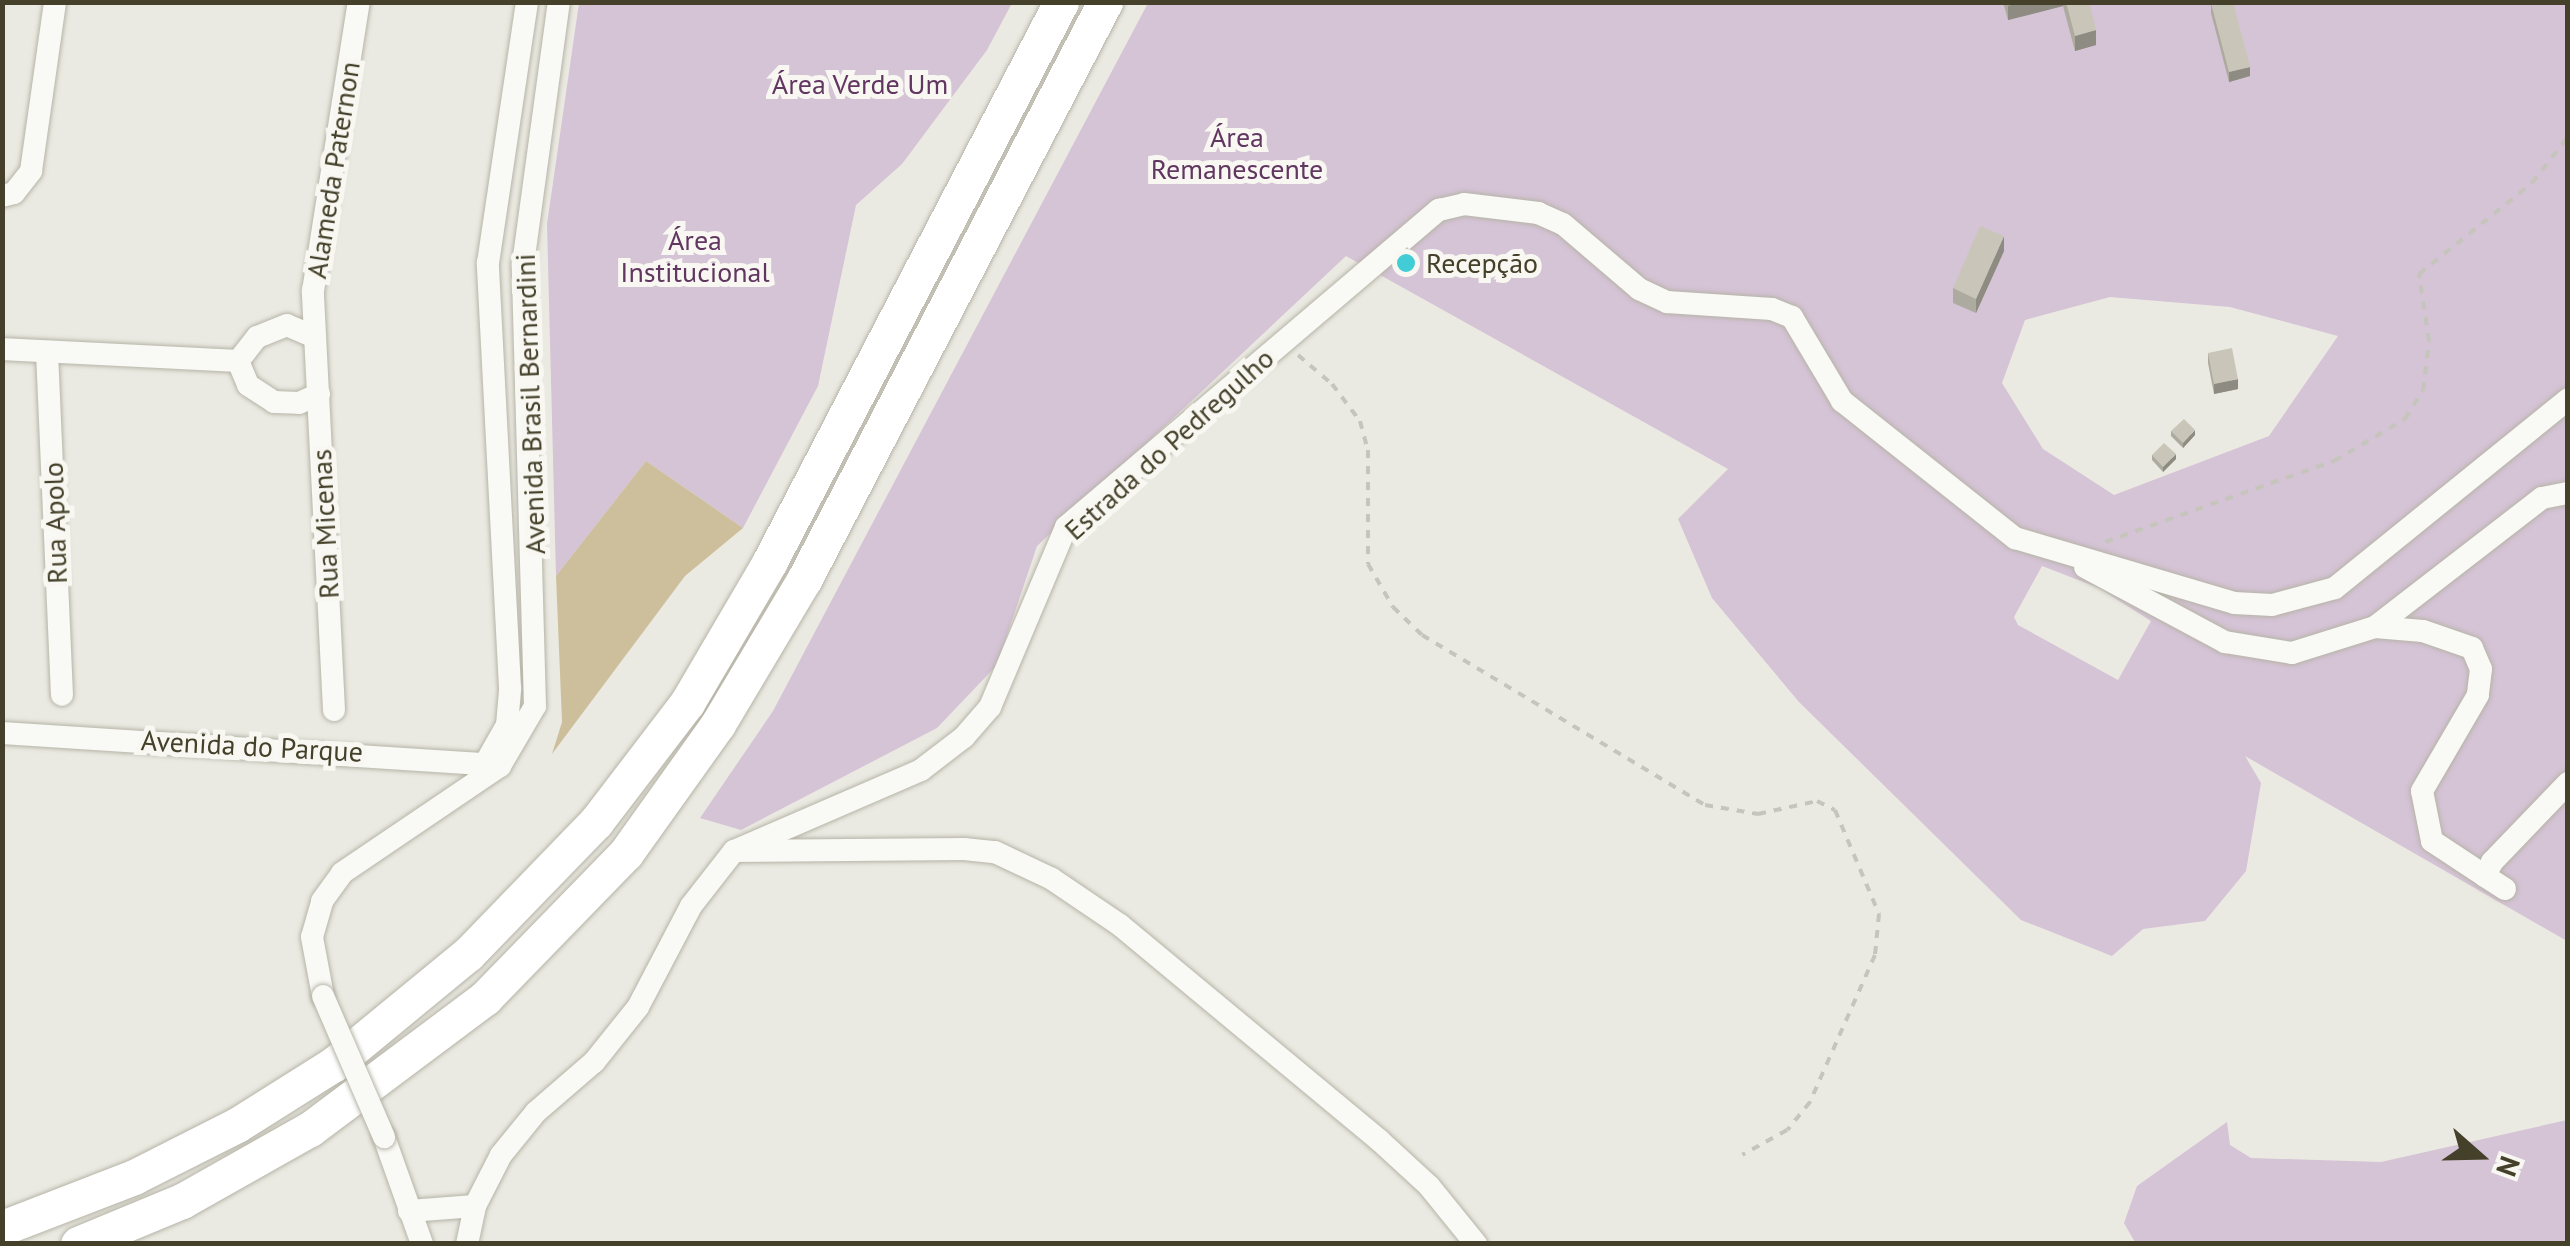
<!DOCTYPE html>
<meta charset="utf-8">
<style>
body{margin:0}
#map{position:relative;width:2570px;height:1246px;overflow:hidden;background:#ebeae2;font-family:"PT Sans",sans-serif}
div>[style]{position:absolute}
.green>*{inset:0;background:#d5c3d6}
.water>*{inset:0;background:#cdbf9c}
.path>*{height:4px;margin-top:-2px;transform-origin:0;background:repeating-linear-gradient(90deg,#c6c5bc 0 8px,transparent 0 16px)}
.roads{filter:drop-shadow(0 0 2px #b6b4a7) drop-shadow(0 0 2px #b6b4a7)}
.minor>*{height:22px;margin:-11px;padding:0 11px;transform-origin:11px;border-radius:11px;background:#f9f9f5}
.highway>*{height:35px;margin:-17.5px;padding:0 17.5px;transform-origin:17.5px;border-radius:17.5px;background:#fff}
.bridges{filter:drop-shadow(0 0 2px #b6b4a7) drop-shadow(0 0 2px #b6b4a7)}
.minor-bridge>*{height:22px;margin:-11px;padding:0 11px;transform-origin:11px;border-radius:11px;background:#f9f9f5}
.wall>*{inset:0;background:#adaa9f}
.shaded-wall>*{inset:0;background:#8d8b82}
.building>*{inset:0;background:#c9c6b9}
.dots>*{width:28px;height:28px;translate:-50% -50%;box-sizing:border-box;border:5px solid #f8f7f2;border-radius:50%}
span{translate:-50% -50%;white-space:nowrap;text-align:center;line-height:1.15;-webkit-text-stroke:10px #f8f7f2;paint-order:stroke}
.park-label{font-size:28px;color:#613660}
.street-label{font-size:28px;color:#444029}
.poi-label{font-size:28px;color:#444029}
.left{translate:0 -50%;text-align:left}
.frame{position:absolute;inset:0;border:5px solid #444029;pointer-events:none}
.north{position:absolute;left:2430px;top:1106px;width:100px;height:100px;-webkit-text-stroke:8px #f8f7f2;paint-order:stroke;rotate:110deg;font-size:28px;font-weight:700;line-height:40px;text-align:center;color:#444029}
.north::after{content:'';display:block;margin:auto;width:35px;height:45px;background:#444029;clip-path:polygon(50% 0,100% 100%,50% 72%,0 100%)}
</style>
<div id="map">
<div class="green">
<i style="clip-path:polygon(579px 3px,1012px 3px,987px 50px,902px 164px,856px 205px,818px 386px,743px 528px,646px 461px,556px 576px,547px 224px)"></i>
<i style="clip-path:polygon(evenodd,1148px 3px,2567px 3px,2567px 941px,2245px 756px,2261px 783px,2246px 871px,2205px 921px,2143px 929px,2112px 956px,2021px 920px,1799px 702px,1712px 598px,1678px 519px,1728px 469px,1346px 256px,1037px 546px,997px 665px,937px 728px,741px 830px,700px 818px,773px 711px,1148px 3px,2110px 297px,2230px 307px,2338px 336px,2269px 436px,2114px 495px,2043px 449px,2002px 383px,2025px 320px,2110px 297px,1148px 3px,2042px 566px,2099px 588px,2151px 621px,2118px 680px,2018px 625px,2014px 617px,2042px 566px)"></i>
<i style="clip-path:polygon(2567px 1120px,2567px 1243px,2136px 1244px,2124px 1223px,2137px 1186px,2227px 1122px,2230px 1145px,2251px 1158px,2381px 1162px)"></i>
</div>
<div class="water">
<i style="clip-path:polygon(646px 461px,743px 528px,685px 576px,552px 754px,562px 722px,556px 576px)"></i>
</div>
<div class="path">
<i style="left:1298px;top:355px;width:45px;rotate:40.5deg"></i>
<i style="left:1332px;top:384px;width:46px;rotate:52.9deg"></i>
<i style="left:1360px;top:421px;width:30px;rotate:75deg"></i>
<i style="left:1368px;top:450px;width:114px;rotate:90deg"></i>
<i style="left:1368px;top:564px;width:50px;rotate:59.8deg"></i>
<i style="left:1393px;top:607px;width:40px;rotate:44deg"></i>
<i style="left:1422px;top:635px;width:330px;rotate:31deg"></i>
<i style="left:1705px;top:805px;width:54px;rotate:9.6deg"></i>
<i style="left:1758px;top:814px;width:60px;rotate:-12.4deg"></i>
<i style="left:1817px;top:801px;width:20px;rotate:27deg"></i>
<i style="left:1835px;top:810px;width:113px;rotate:67.1deg"></i>
<i style="left:1879px;top:914px;width:41px;rotate:95.6deg"></i>
<i style="left:1875px;top:955px;width:161px;rotate:113.9deg"></i>
<i style="left:1810px;top:1102px;width:36px;rotate:129deg"></i>
<i style="left:1787px;top:1130px;width:51px;rotate:150.9deg"></i>
<i style="left:2105px;top:542px;width:243px;rotate:-19.5deg"></i>
<i style="left:2334px;top:461px;width:82px;rotate:-30.6deg"></i>
<i style="left:2405px;top:419px;width:34px;rotate:-58deg"></i>
<i style="left:2423px;top:390px;width:49px;rotate:-83deg"></i>
<i style="left:2429px;top:341px;width:68px;rotate:-98.5deg"></i>
<i style="left:2419px;top:274px;width:145px;rotate:-38.8deg"></i>
<i style="left:2532px;top:183px;width:58px;rotate:-52deg"></i>
</div>
<div class="roads">
<div class="minor">
<i style="left:2px;top:196px;width:12px;rotate:-14deg"></i>
<i style="left:14px;top:193px;width:28px;rotate:-52deg"></i>
<i style="left:31px;top:171px;width:171px;rotate:-81.9deg"></i>
<i style="left:315px;top:337px;width:30px;rotate:-157deg"></i>
<i style="left:287px;top:325px;width:32px;rotate:158deg"></i>
<i style="left:257px;top:337px;width:31px;rotate:128deg"></i>
<i style="left:238px;top:361px;width:26px;rotate:67deg"></i>
<i style="left:248px;top:385px;width:31px;rotate:33deg"></i>
<i style="left:274px;top:402px;width:25px;rotate:2deg"></i>
<i style="left:299px;top:403px;width:22px;rotate:-24deg"></i>
<i style="left:2px;top:349px;width:236px;rotate:2.9deg"></i>
<i style="left:47px;top:352px;width:343px;rotate:87.5deg"></i>
<i style="left:2085px;top:567px;width:159px;rotate:28.2deg"></i>
<i style="left:2225px;top:642px;width:68px;rotate:9.3deg"></i>
<i style="left:2292px;top:653px;width:87px;rotate:-17.4deg"></i>
<i style="left:2375px;top:627px;width:211px;rotate:-37.7deg"></i>
<i style="left:2542px;top:498px;width:26px;rotate:-11deg"></i>
<i style="left:2375px;top:627px;width:48px;rotate:4.8deg"></i>
<i style="left:2423px;top:631px;width:52px;rotate:19.1deg"></i>
<i style="left:2472px;top:648px;width:23px;rotate:67deg"></i>
<i style="left:2481px;top:669px;width:26px;rotate:97deg"></i>
<i style="left:2478px;top:695px;width:111px;rotate:120.3deg"></i>
<i style="left:2422px;top:791px;width:51px;rotate:78.7deg"></i>
<i style="left:2432px;top:841px;width:64px;rotate:33.4deg"></i>
<i style="left:334px;top:710px;width:420px;rotate:-92.9deg"></i>
<i style="left:313px;top:291px;width:293px;rotate:-81deg"></i>
<i style="left:2px;top:733px;width:496px;rotate:3.7deg"></i>
<i style="left:482px;top:769px;width:51px;rotate:-60.4deg"></i>
<i style="left:507px;top:725px;width:37px;rotate:-85deg"></i>
<i style="left:510px;top:688px;width:426px;rotate:-93deg"></i>
<i style="left:488px;top:263px;width:264px;rotate:-81.5deg"></i>
<i style="left:734px;top:851px;width:204px;rotate:-23.4deg"></i>
<i style="left:921px;top:770px;width:54px;rotate:-37.5deg"></i>
<i style="left:964px;top:737px;width:40px;rotate:-49deg"></i>
<i style="left:990px;top:707px;width:195px;rotate:-67.1deg"></i>
<i style="left:1066px;top:527px;width:490px;rotate:-40.4deg"></i>
<i style="left:1439px;top:210px;width:26px;rotate:-13deg"></i>
<i style="left:1464px;top:204px;width:75px;rotate:6.9deg"></i>
<i style="left:1538px;top:213px;width:27px;rotate:24deg"></i>
<i style="left:1563px;top:224px;width:100px;rotate:40.5deg"></i>
<i style="left:1639px;top:289px;width:31px;rotate:25deg"></i>
<i style="left:1667px;top:302px;width:105px;rotate:3.8deg"></i>
<i style="left:1772px;top:309px;width:22px;rotate:22deg"></i>
<i style="left:1792px;top:317px;width:98px;rotate:59.2deg"></i>
<i style="left:1842px;top:401px;width:221px;rotate:38.4deg"></i>
<i style="left:2015px;top:538px;width:228px;rotate:16.5deg"></i>
<i style="left:2234px;top:603px;width:38px;rotate:3deg"></i>
<i style="left:2272px;top:605px;width:65px;rotate:-15.1deg"></i>
<i style="left:2335px;top:588px;width:300px;rotate:-39deg"></i>
<i style="left:2505px;top:889px;width:24px;rotate:-147deg"></i>
<i style="left:2485px;top:876px;width:16px;rotate:-63deg"></i>
<i style="left:2492px;top:862px;width:110px;rotate:-46.1deg"></i>
<i style="left:323px;top:996px;width:60px;rotate:-100.6deg"></i>
<i style="left:312px;top:937px;width:37px;rotate:-74deg"></i>
<i style="left:322px;top:901px;width:34px;rotate:-54deg"></i>
<i style="left:342px;top:873px;width:191px;rotate:-34.1deg"></i>
<i style="left:500px;top:766px;width:69px;rotate:-59.7deg"></i>
<i style="left:535px;top:706px;width:442px;rotate:-91.6deg"></i>
<i style="left:523px;top:264px;width:264px;rotate:-82.2deg"></i>
<i style="left:384px;top:1137px;width:114px;rotate:70.4deg"></i>
<i style="left:409px;top:1211px;width:66px;rotate:-4.3deg"></i>
<i style="left:467px;top:1244px;width:39px;rotate:-78deg"></i>
<i style="left:475px;top:1206px;width:57px;rotate:-63deg"></i>
<i style="left:501px;top:1155px;width:55px;rotate:-50.9deg"></i>
<i style="left:536px;top:1112px;width:77px;rotate:-40.8deg"></i>
<i style="left:594px;top:1062px;width:70px;rotate:-51.3deg"></i>
<i style="left:638px;top:1007px;width:114px;rotate:-62.3deg"></i>
<i style="left:691px;top:906px;width:70px;rotate:-52deg"></i>
<i style="left:734px;top:851px;width:230px;rotate:-0.5deg"></i>
<i style="left:964px;top:849px;width:31px;rotate:6deg"></i>
<i style="left:995px;top:852px;width:63px;rotate:25.3deg"></i>
<i style="left:1052px;top:879px;width:82px;rotate:34.1deg"></i>
<i style="left:1120px;top:925px;width:337px;rotate:39.7deg"></i>
<i style="left:1379px;top:1140px;width:68px;rotate:42.6deg"></i>
<i style="left:1429px;top:1186px;width:75px;rotate:51deg"></i>
</div>
<div class="highway">
<i style="left:2px;top:1228px;width:142px;rotate:-21.1deg"></i>
<i style="left:134px;top:1177px;width:115px;rotate:-26.8deg"></i>
<i style="left:237px;top:1125px;width:115px;rotate:-32.2deg"></i>
<i style="left:334px;top:1064px;width:173px;rotate:-39.4deg"></i>
<i style="left:468px;top:954px;width:184px;rotate:-45.9deg"></i>
<i style="left:596px;top:822px;width:150px;rotate:-52.6deg"></i>
<i style="left:687px;top:703px;width:162px;rotate:-59.6deg"></i>
<i style="left:769px;top:563px;width:632px;rotate:-62.5deg"></i>
<i style="left:78px;top:1244px;width:113px;rotate:-22.5deg"></i>
<i style="left:182px;top:1201px;width:147px;rotate:-29.4deg"></i>
<i style="left:310px;top:1129px;width:219px;rotate:-36.8deg"></i>
<i style="left:485px;top:998px;width:202px;rotate:-45.8deg"></i>
<i style="left:626px;top:853px;width:158px;rotate:-54.5deg"></i>
<i style="left:718px;top:724px;width:168px;rotate:-59.2deg"></i>
<i style="left:804px;top:580px;width:652px;rotate:-62.49deg"></i>
</div>
</div>
<div class="bridges">
<div class="minor-bridge">
<i style="left:323px;top:996px;width:154px;rotate:66.6deg"></i>
</div>
</div>
<div class="wall">
<i style="clip-path:polygon(2003px 2px,2089px 2px,2096px 45px,2075px 51px,2063px 6px,2008px 20px)"></i>
<i style="clip-path:polygon(2211px 3px,2250px 76px,2229px 82px,2211px 13px)"></i>
<i style="clip-path:polygon(2004px 251px,1976px 313px,1953px 303px,1953px 288px)"></i>
<i style="clip-path:polygon(1395px 259px,1417px 263px,1405px 275px,1395px 264px)"></i>
<i style="clip-path:polygon(2208px 353px,2238px 389px,2214px 394px,2208px 363px)"></i>
<i style="clip-path:polygon(2171px 431px,2195px 435px,2183px 448px,2171px 436px)"></i>
<i style="clip-path:polygon(2152px 455px,2176px 459px,2163px 472px,2152px 460px)"></i>
</div>
<div class="shaded-wall">
<i style="clip-path:polygon(2021px 2px,2063px 2px,2063px 6px,2008px 20px,2008px 6px)"></i>
<i style="clip-path:polygon(2096px 30px,2096px 45px,2075px 51px,2075px 36px)"></i>
<i style="clip-path:polygon(2250px 67px,2250px 76px,2229px 82px,2229px 72px)"></i>
<i style="clip-path:polygon(2004px 236px,2004px 251px,1976px 313px,1976px 299px)"></i>
<i style="clip-path:polygon(1417px 258px,1417px 263px,1405px 275px,1405px 270px)"></i>
<i style="clip-path:polygon(2238px 379px,2238px 389px,2214px 394px,2214px 384px)"></i>
<i style="clip-path:polygon(2195px 430px,2195px 435px,2183px 448px,2183px 443px)"></i>
<i style="clip-path:polygon(2176px 454px,2176px 459px,2163px 472px,2163px 467px)"></i>
</div>
<div class="building">
<i style="clip-path:polygon(2066px 2px,2089px 2px,2096px 30px,2075px 36px)"></i>
<i style="clip-path:polygon(2215px 2px,2233px 2px,2250px 67px,2229px 72px,2211px 3px)"></i>
<i style="clip-path:polygon(1980px 226px,2004px 236px,1976px 299px,1953px 288px)"></i>
<i style="clip-path:polygon(1407px 247px,1417px 258px,1405px 270px,1395px 259px)"></i>
<i style="clip-path:polygon(2232px 348px,2238px 379px,2214px 384px,2208px 353px)"></i>
<i style="clip-path:polygon(2184px 419px,2195px 430px,2183px 443px,2171px 431px)"></i>
<i style="clip-path:polygon(2164px 443px,2176px 454px,2163px 467px,2152px 455px)"></i>
</div>
<div class="dots">
<i style="left:1406px;top:263px;background:#42cdd6"></i>
</div>
<div class="park-label">
<span style="left:860px;top:84px">Área Verde Um</span>
<span style="left:1237px;top:153px">Área<br>Remanescente</span>
<span style="left:695px;top:256px">Área<br>Institucional</span>
</div>
<div class="street-label">
<span style="left:333px;top:170px;rotate:-81deg">Alameda Paternon</span>
<span style="left:530px;top:404px;rotate:-92deg">Avenida Brasil Bernardini</span>
<span style="left:1169px;top:444px;rotate:-42deg">Estrada do Pedregulho</span>
<span style="left:55px;top:523px;rotate:-92deg">Rua Apolo</span>
<span style="left:325px;top:524px;rotate:-93deg">Rua Micenas</span>
<span style="left:252px;top:746px;rotate:3deg">Avenida do Parque</span>
</div>
<div class="poi-label">
<span class="left" style="left:1426px;top:263px">Recepção</span>
</div>
<div class="frame"></div>
<div class="north">N</div>
</div>
